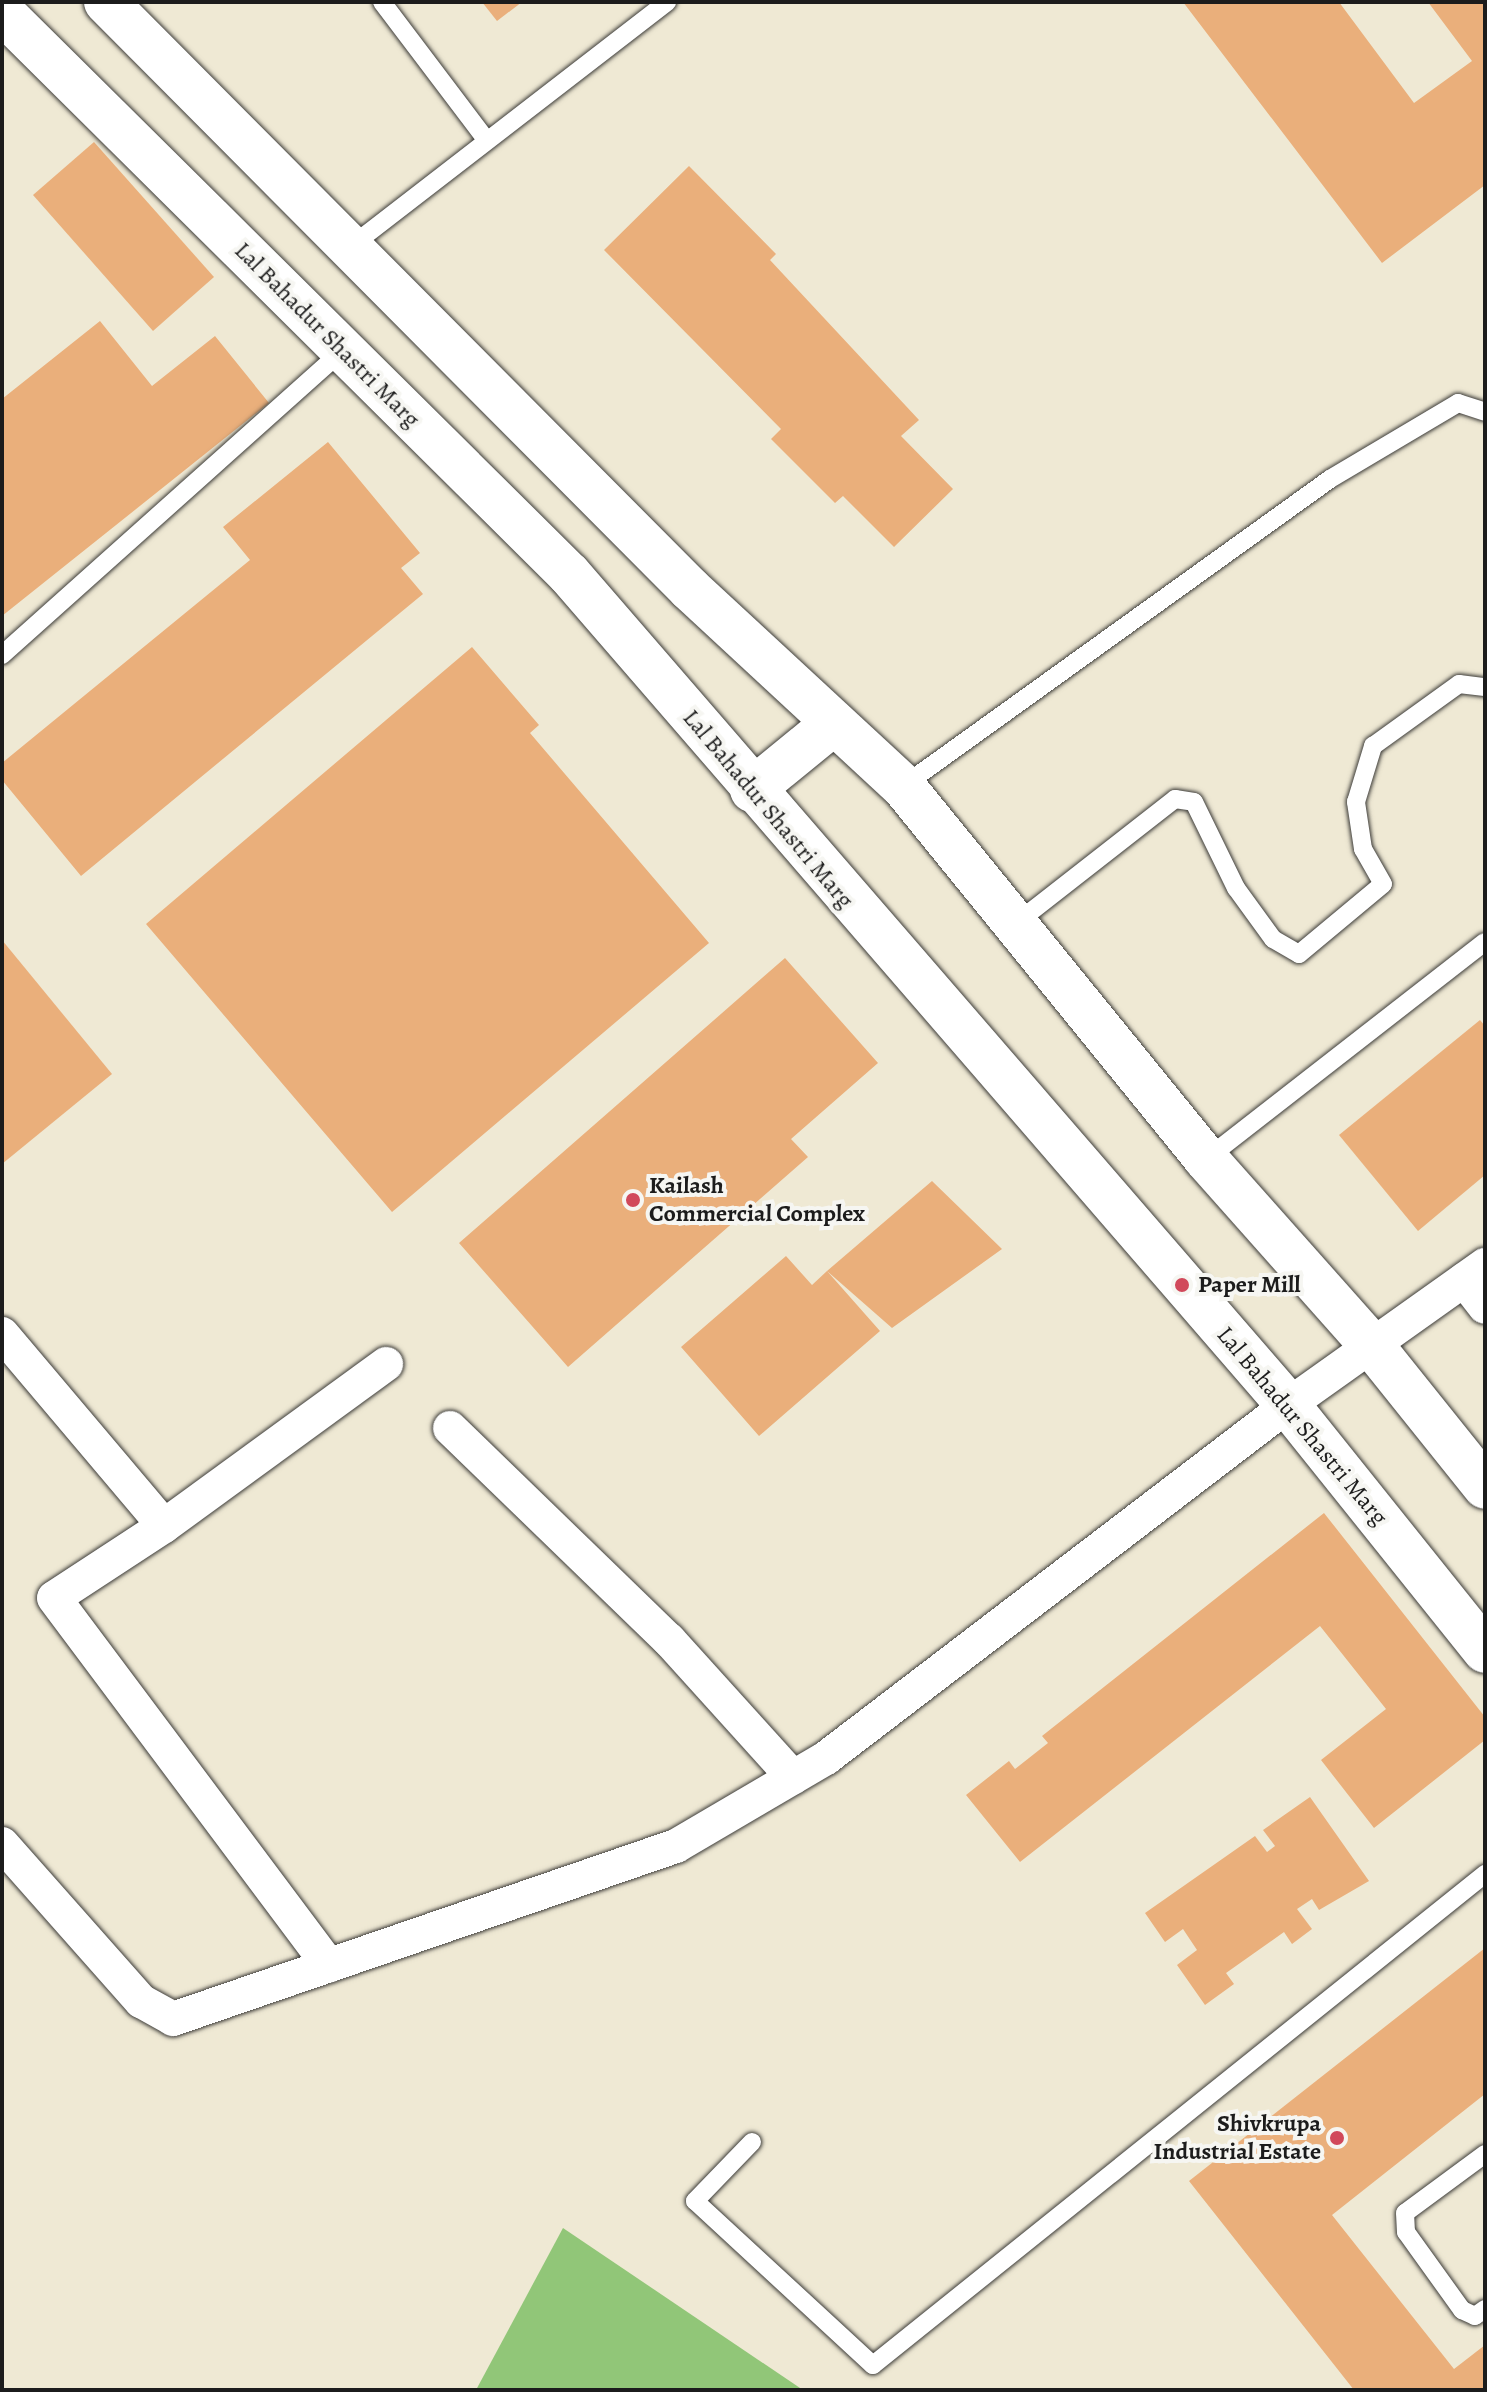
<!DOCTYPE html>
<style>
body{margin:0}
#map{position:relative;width:1487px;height:2392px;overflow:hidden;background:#efe9d4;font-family:Alegreya,serif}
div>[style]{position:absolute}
.green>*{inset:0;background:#91c678}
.building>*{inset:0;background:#eaaf7b}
.roads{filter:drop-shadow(0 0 2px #3c3b38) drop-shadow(0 0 2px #3c3b38)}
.service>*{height:18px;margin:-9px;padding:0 9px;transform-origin:9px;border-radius:9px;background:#fff}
.minor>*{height:34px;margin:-17px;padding:0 17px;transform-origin:17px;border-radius:17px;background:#fff}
.primary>*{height:44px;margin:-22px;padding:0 22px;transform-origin:22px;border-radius:22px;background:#fff}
.dots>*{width:22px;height:22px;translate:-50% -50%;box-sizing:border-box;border:4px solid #f6f6f2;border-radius:50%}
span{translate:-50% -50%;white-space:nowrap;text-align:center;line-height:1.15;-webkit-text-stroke:8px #f6f6f2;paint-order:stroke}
.street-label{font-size:24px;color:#1c1c1c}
.poi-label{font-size:24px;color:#1c1c1c;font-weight:700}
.left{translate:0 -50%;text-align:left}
.right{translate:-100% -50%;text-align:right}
.frame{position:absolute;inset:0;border:4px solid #1c1c1c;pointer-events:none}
</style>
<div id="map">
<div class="green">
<i style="clip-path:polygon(563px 2228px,803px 2390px,476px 2390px)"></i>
</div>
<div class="building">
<i style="clip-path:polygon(482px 2px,522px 2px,497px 21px)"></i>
<i style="clip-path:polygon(1183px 2px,1339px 2px,1414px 103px,1472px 61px,1428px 2px,1485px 2px,1485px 185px,1382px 263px)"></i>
<i style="clip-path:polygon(94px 142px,214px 277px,153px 331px,33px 195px)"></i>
<i style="clip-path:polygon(689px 166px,776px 254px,770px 260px,919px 420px,901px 436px,953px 489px,894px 547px,843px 496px,835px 503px,771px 439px,781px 429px,604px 250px)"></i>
<i style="clip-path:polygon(100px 321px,152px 386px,215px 336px,269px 403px,2px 616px,2px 399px)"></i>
<i style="clip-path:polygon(328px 442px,420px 553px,401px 568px,423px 594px,81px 876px,2px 780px,2px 763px,250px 560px,223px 527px)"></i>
<i style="clip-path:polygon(472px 647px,539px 725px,530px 733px,709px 943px,392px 1212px,146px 924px)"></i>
<i style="clip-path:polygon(2px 940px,112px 1074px,2px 1164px)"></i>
<i style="clip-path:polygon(785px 958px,878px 1063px,791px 1139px,808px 1157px,568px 1367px,459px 1243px)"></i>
<i style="clip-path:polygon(1480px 1020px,1485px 1026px,1485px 1175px,1418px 1231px,1339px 1135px)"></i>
<i style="clip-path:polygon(932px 1181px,1002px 1249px,892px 1328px,827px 1271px,880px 1331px,759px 1436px,681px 1347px,786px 1256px,812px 1285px,827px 1271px)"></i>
<i style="clip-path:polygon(1324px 1513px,1485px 1717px,1485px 1740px,1374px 1828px,1321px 1760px,1386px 1709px,1320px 1626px,1020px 1862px,966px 1795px,1009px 1761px,1015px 1769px,1048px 1743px,1042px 1736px)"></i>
<i style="clip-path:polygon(1310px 1797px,1369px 1881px,1319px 1910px,1312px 1899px,1297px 1909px,1312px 1929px,1292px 1944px,1284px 1932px,1226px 1973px,1234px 1984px,1205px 2005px,1177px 1965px,1197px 1950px,1183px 1929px,1165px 1942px,1145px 1913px,1255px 1836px,1267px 1852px,1275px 1846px,1263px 1830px)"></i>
<i style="clip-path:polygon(1485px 1948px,1485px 2094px,1332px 2215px,1454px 2369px,1485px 2345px,1485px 2390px,1354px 2390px,1189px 2181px)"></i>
</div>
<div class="roads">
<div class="service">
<i style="left:382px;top:2px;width:171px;rotate:52.9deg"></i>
<i style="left:350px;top:247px;width:401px;rotate:-37.7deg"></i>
<i style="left:2px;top:655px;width:457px;rotate:-41.8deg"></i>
<i style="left:903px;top:786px;width:526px;rotate:-35.71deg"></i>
<i style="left:1330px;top:479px;width:149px;rotate:-30.7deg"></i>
<i style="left:1458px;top:403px;width:28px;rotate:18deg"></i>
<i style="left:1015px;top:924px;width:203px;rotate:-38deg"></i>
<i style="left:1175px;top:799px;width:19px;rotate:9deg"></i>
<i style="left:1194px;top:802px;width:96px;rotate:64deg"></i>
<i style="left:1236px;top:888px;width:63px;rotate:54deg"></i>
<i style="left:1273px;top:939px;width:30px;rotate:30deg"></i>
<i style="left:1299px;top:954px;width:109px;rotate:-39.8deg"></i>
<i style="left:1383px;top:884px;width:40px;rotate:-119.7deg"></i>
<i style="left:1363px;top:849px;width:48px;rotate:-98.5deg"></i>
<i style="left:1356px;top:802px;width:59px;rotate:-73.1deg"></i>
<i style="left:1373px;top:746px;width:106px;rotate:-35.8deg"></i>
<i style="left:1459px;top:684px;width:26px;rotate:7deg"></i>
<i style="left:1206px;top:1159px;width:353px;rotate:-37.9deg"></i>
<i style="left:752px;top:2142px;width:82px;rotate:134deg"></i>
<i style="left:695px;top:2201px;width:242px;rotate:42.7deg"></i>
<i style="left:873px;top:2365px;width:785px;rotate:-38.74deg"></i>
<i style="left:1485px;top:2154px;width:99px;rotate:143.6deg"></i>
<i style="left:1405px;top:2213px;width:19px;rotate:87deg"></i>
<i style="left:1406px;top:2232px;width:96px;rotate:54.3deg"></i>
<i style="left:1462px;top:2310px;width:14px;rotate:25deg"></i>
<i style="left:1475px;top:2316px;width:12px;rotate:-35deg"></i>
</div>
<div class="minor">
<i style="left:1464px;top:1280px;width:34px;rotate:52deg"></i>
<i style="left:2px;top:1334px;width:251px;rotate:49.8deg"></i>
<i style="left:164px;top:1526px;width:131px;rotate:146.8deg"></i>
<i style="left:54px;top:1598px;width:459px;rotate:53.2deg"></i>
<i style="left:450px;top:1428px;width:305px;rotate:44.1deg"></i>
<i style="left:669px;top:1640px;width:185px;rotate:47.9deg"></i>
<i style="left:164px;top:1526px;width:275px;rotate:-36.1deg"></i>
<i style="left:2px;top:1844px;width:210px;rotate:48.5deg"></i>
<i style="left:141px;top:2001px;width:37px;rotate:29deg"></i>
<i style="left:173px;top:2019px;width:532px;rotate:-18.98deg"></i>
<i style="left:676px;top:1846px;width:174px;rotate:-30.4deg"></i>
<i style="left:826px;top:1758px;width:581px;rotate:-37.38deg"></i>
<i style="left:1288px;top:1405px;width:242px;rotate:-35.4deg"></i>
</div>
<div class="primary">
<i style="left:106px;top:2px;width:828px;rotate:45.15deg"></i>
<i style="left:690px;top:589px;width:290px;rotate:42.8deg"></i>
<i style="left:903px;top:786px;width:481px;rotate:50.9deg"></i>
<i style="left:1206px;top:1159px;width:251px;rotate:48.4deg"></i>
<i style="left:1373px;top:1347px;width:179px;rotate:51.3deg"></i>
<i style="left:2px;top:12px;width:798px;rotate:44.75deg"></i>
<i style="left:569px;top:574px;width:1099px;rotate:49.13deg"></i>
<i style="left:1288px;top:1405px;width:315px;rotate:51.3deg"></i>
<i style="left:752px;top:790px;width:106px;rotate:-39.3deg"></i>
</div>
</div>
<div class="dots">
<i style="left:633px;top:1200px;background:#d1495b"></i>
<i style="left:1182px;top:1285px;background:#d1495b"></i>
<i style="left:1337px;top:2138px;background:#d1495b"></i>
</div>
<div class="street-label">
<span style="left:327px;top:335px;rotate:45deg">Lal Bahadur Shastri Marg</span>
<span style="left:768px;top:809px;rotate:50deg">Lal Bahadur Shastri Marg</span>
<span style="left:1302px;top:1426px;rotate:50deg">Lal Bahadur Shastri Marg</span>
</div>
<div class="poi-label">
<span class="left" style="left:649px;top:1200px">Kailash<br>Commercial Complex</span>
<span class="left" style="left:1198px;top:1285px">Paper Mill</span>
<span class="right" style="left:1321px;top:2138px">Shivkrupa<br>Industrial Estate</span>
</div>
<div class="frame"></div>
</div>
